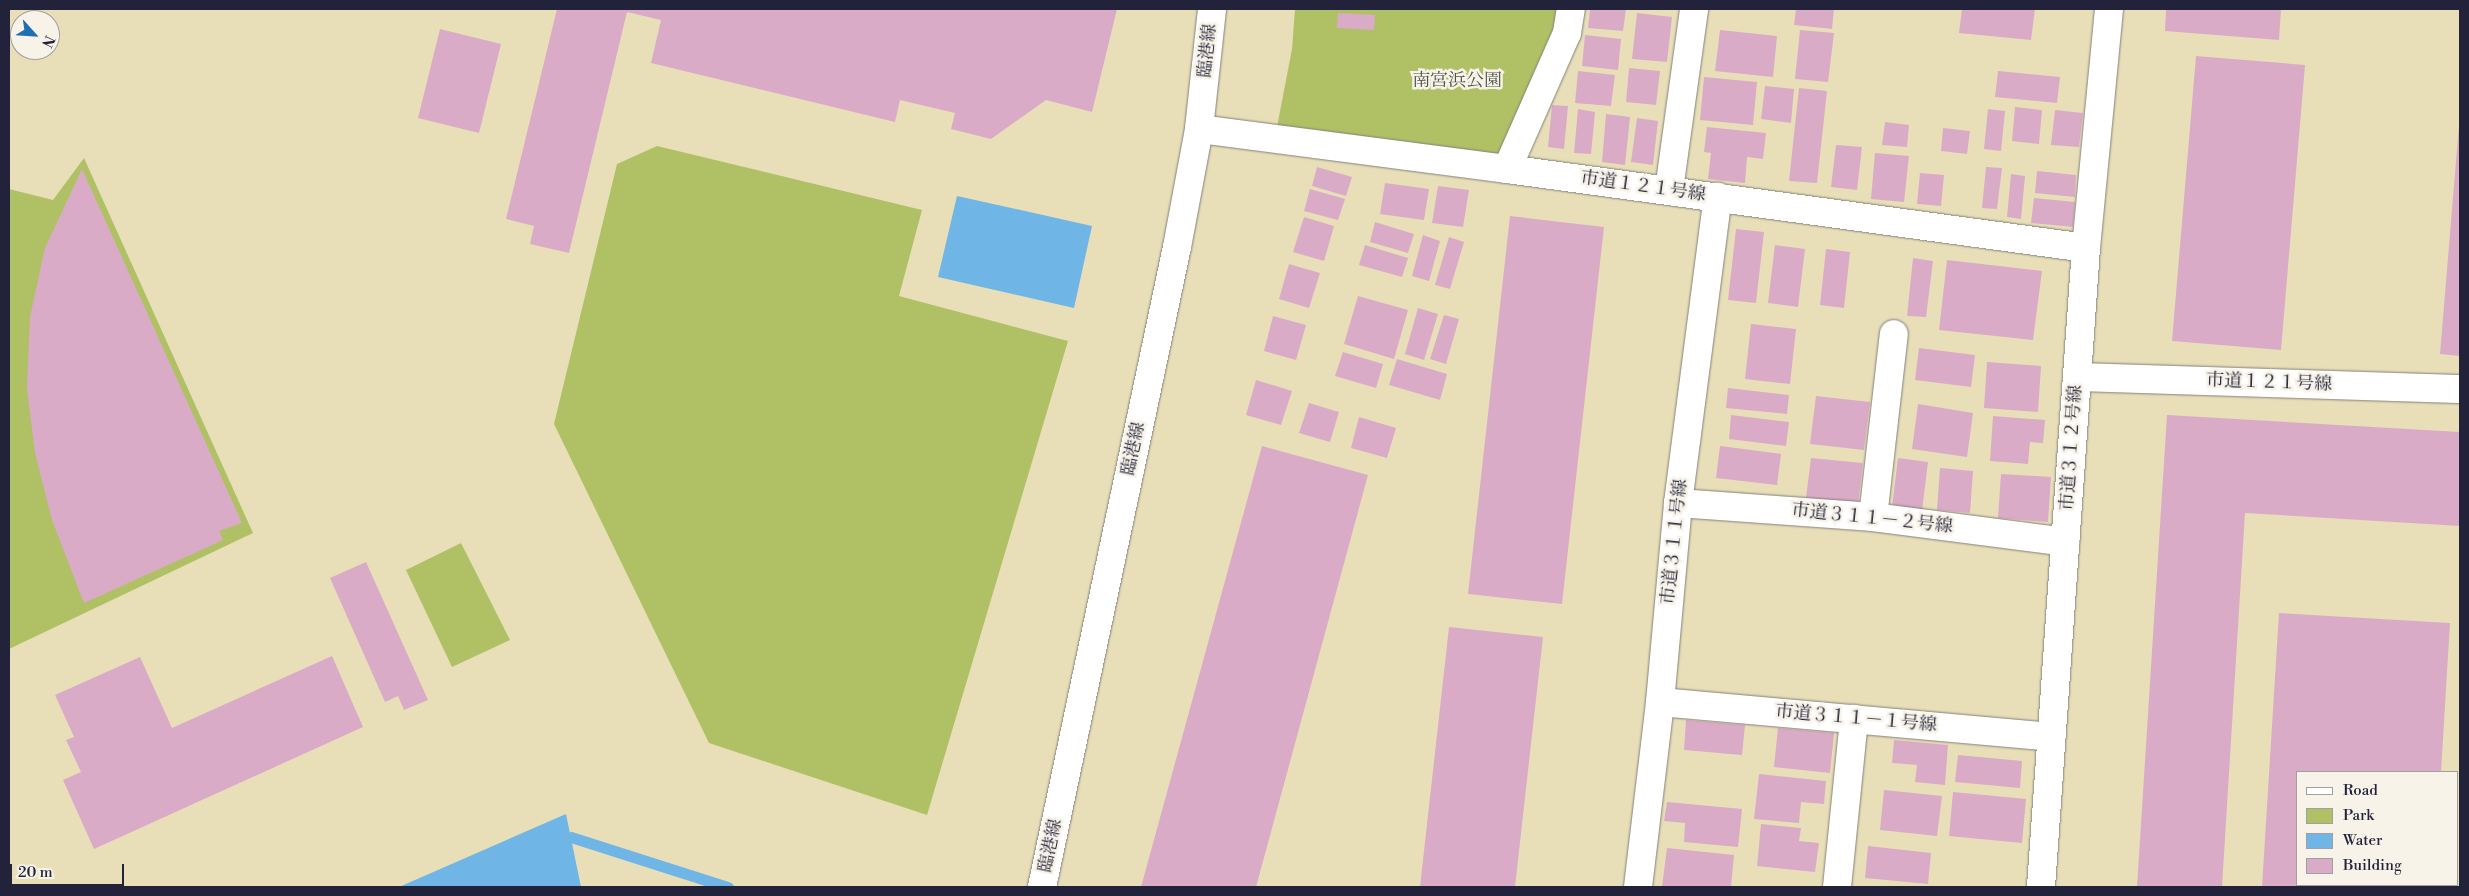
<!DOCTYPE html>
<meta charset="utf-8">
<style>
body{margin:0}
#map{position:relative;width:2469px;height:896px;overflow:hidden;background:#e8dfb9;font-family:"Libre Bodoni","Noto Serif JP",serif}
div>[style]{position:absolute}
.green>*{inset:0;background:#b0c165}
.water>*{inset:0;background:#6fb5e6}
.stream>*{height:11px;margin:-5.5px;padding:0 5.5px;transform-origin:5.5px;border-radius:5.5px;background:#6fb5e6}
.building>*{inset:0;background:#daabc7}
.roads{filter:drop-shadow(0 0 1px #85807a) drop-shadow(0 0 1px #85807a)}
.minor>*{height:28px;margin:-14px;padding:0 14px;transform-origin:14px;border-radius:14px;background:#fff}
.tertiary>*{height:28px;margin:-14px;padding:0 14px;transform-origin:14px;border-radius:14px;background:#fff}
span{translate:-50% -50%;white-space:nowrap;text-align:center;line-height:1.15;-webkit-text-stroke:5px #f7f3e8;paint-order:stroke}
.street-label{font-size:18px;color:#22223b}
.park-label{font-size:18px;color:#4d5248}
.frame{position:absolute;inset:0;border:10px solid #22223b;pointer-events:none}
.legend{position:absolute;left:2296px;top:771px;width:162px;height:115px;box-sizing:border-box;background:#f7f3e8;border:1px solid #a29fa3;margin:0;padding:6px 9px;list-style:none;font-size:15px;color:#22223b}
.legend li{display:flex;align-items:center;gap:10px;height:25px}
.legend b{width:25px;border:1px solid #a29fa3}
.north{position:absolute;left:10px;top:10px;width:50px;height:50px;box-sizing:border-box;background:#f7f3e8;border:1px solid #a29fa3;border-radius:50%;rotate:116deg;font-size:14px;font-weight:700;line-height:20px;text-align:center;color:#22223b}
.north::after{content:'';display:block;margin:auto;width:18px;height:22px;background:#1f6fb2;clip-path:polygon(50% 0,100% 100%,50% 72%,0 100%)}
.scale{position:absolute;left:10px;top:864px;width:114px;height:22px;box-sizing:border-box;border:2px solid #22223b;border-top:0;padding-left:6px;font-size:15px;line-height:18px;white-space:nowrap;color:#22223b;-webkit-text-stroke:4px #f7f3e8;paint-order:stroke}
</style>
<div id="map">
<div class="green">
<i style="clip-path:polygon(1295px 9px,1564px 9px,1503px 161px,1276px 132px,1292px 49px)"></i>
<i style="clip-path:polygon(657px 146px,922px 210px,899px 296px,1068px 341px,927px 815px,709px 743px,554px 424px,617px 164px)"></i>
<i style="clip-path:polygon(84px 158px,253px 533px,9px 649px,9px 189px,53px 200px)"></i>
<i style="clip-path:polygon(461px 543px,510px 640px,452px 667px,406px 570px)"></i>
</div>
<div class="water">
<i style="clip-path:polygon(957px 196px,1092px 226px,1074px 308px,938px 277px)"></i>
<i style="clip-path:polygon(566px 814px,581px 887px,399px 887px)"></i>
</div>
<div class="stream">
<i style="left:571px;top:837px;width:165px;rotate:17.7deg"></i>
</div>
<div class="building">
<i style="clip-path:polygon(557px 9px,1117px 9px,1092px 112px,1046px 100px,991px 139px,951px 129px,955px 113px,900px 100px,895px 122px,651px 63px,661px 20px,627px 12px,569px 253px,530px 244px,534px 226px,506px 219px)"></i>
<i style="clip-path:polygon(1590px 9px,1626px 9px,1623px 31px,1588px 28px)"></i>
<i style="clip-path:polygon(1796px 9px,1834px 9px,1832px 29px,1794px 25px)"></i>
<i style="clip-path:polygon(1962px 9px,2035px 9px,2031px 40px,1959px 33px)"></i>
<i style="clip-path:polygon(2166px 9px,2281px 9px,2279px 40px,2165px 31px)"></i>
<i style="clip-path:polygon(1338px 13px,1375px 15px,1374px 30px,1337px 28px)"></i>
<i style="clip-path:polygon(1637px 13px,1672px 17px,1667px 62px,1632px 59px)"></i>
<i style="clip-path:polygon(440px 29px,501px 44px,479px 133px,418px 118px)"></i>
<i style="clip-path:polygon(1720px 30px,1777px 36px,1773px 77px,1715px 71px)"></i>
<i style="clip-path:polygon(1800px 30px,1834px 33px,1828px 82px,1795px 79px)"></i>
<i style="clip-path:polygon(1585px 35px,1621px 39px,1618px 70px,1582px 66px)"></i>
<i style="clip-path:polygon(2196px 56px,2305px 65px,2281px 350px,2172px 341px)"></i>
<i style="clip-path:polygon(1629px 68px,1660px 71px,1656px 105px,1626px 102px)"></i>
<i style="clip-path:polygon(1578px 71px,1615px 75px,1611px 106px,1575px 103px)"></i>
<i style="clip-path:polygon(1998px 71px,2060px 77px,2057px 103px,1995px 97px)"></i>
<i style="clip-path:polygon(1704px 77px,1757px 82px,1753px 125px,1700px 120px)"></i>
<i style="clip-path:polygon(1765px 86px,1794px 89px,1791px 123px,1761px 119px)"></i>
<i style="clip-path:polygon(1799px 88px,1827px 91px,1817px 183px,1789px 181px)"></i>
<i style="clip-path:polygon(1552px 105px,1568px 106px,1564px 149px,1548px 147px)"></i>
<i style="clip-path:polygon(2015px 107px,2042px 110px,2039px 144px,2012px 141px)"></i>
<i style="clip-path:polygon(1578px 109px,1595px 112px,1591px 154px,1574px 153px)"></i>
<i style="clip-path:polygon(1988px 109px,2005px 111px,2001px 151px,1984px 149px)"></i>
<i style="clip-path:polygon(2055px 110px,2083px 113px,2079px 147px,2051px 145px)"></i>
<i style="clip-path:polygon(1606px 114px,1630px 117px,1625px 165px,1602px 162px)"></i>
<i style="clip-path:polygon(1637px 118px,1658px 121px,1653px 165px,1631px 162px)"></i>
<i style="clip-path:polygon(1885px 122px,1909px 125px,1907px 147px,1882px 145px)"></i>
<i style="clip-path:polygon(2459px 125px,2460px 125px,2460px 356px,2440px 354px)"></i>
<i style="clip-path:polygon(1707px 127px,1766px 133px,1763px 159px,1747px 157px,1745px 183px,1708px 179px,1711px 153px,1704px 152px)"></i>
<i style="clip-path:polygon(1943px 128px,1970px 131px,1967px 154px,1941px 151px)"></i>
<i style="clip-path:polygon(1836px 145px,1862px 147px,1857px 190px,1831px 187px)"></i>
<i style="clip-path:polygon(1875px 153px,1909px 156px,1904px 202px,1871px 199px)"></i>
<i style="clip-path:polygon(1317px 167px,1352px 177px,1346px 196px,1312px 186px)"></i>
<i style="clip-path:polygon(1986px 167px,2002px 168px,1997px 209px,1982px 208px)"></i>
<i style="clip-path:polygon(82px 169px,242px 523px,219px 531px,223px 540px,84px 603px,52px 520px,35px 453px,27px 388px,30px 317px,45px 248px)"></i>
<i style="clip-path:polygon(2037px 171px,2076px 175px,2075px 197px,2035px 193px)"></i>
<i style="clip-path:polygon(1920px 173px,1944px 175px,1941px 206px,1917px 204px)"></i>
<i style="clip-path:polygon(2011px 174px,2025px 176px,2021px 219px,2007px 217px)"></i>
<i style="clip-path:polygon(1385px 183px,1429px 189px,1424px 220px,1380px 214px)"></i>
<i style="clip-path:polygon(1438px 186px,1469px 190px,1463px 227px,1432px 223px)"></i>
<i style="clip-path:polygon(1310px 189px,1345px 199px,1338px 220px,1304px 211px)"></i>
<i style="clip-path:polygon(2034px 198px,2075px 202px,2073px 227px,2031px 223px)"></i>
<i style="clip-path:polygon(1510px 216px,1604px 227px,1562px 604px,1468px 594px)"></i>
<i style="clip-path:polygon(1304px 217px,1334px 226px,1324px 261px,1293px 252px)"></i>
<i style="clip-path:polygon(1375px 222px,1414px 234px,1408px 253px,1370px 242px)"></i>
<i style="clip-path:polygon(1736px 229px,1764px 232px,1756px 303px,1728px 300px)"></i>
<i style="clip-path:polygon(1423px 235px,1440px 241px,1429px 281px,1412px 276px)"></i>
<i style="clip-path:polygon(1449px 237px,1464px 242px,1450px 289px,1435px 285px)"></i>
<i style="clip-path:polygon(1365px 245px,1408px 258px,1402px 277px,1359px 265px)"></i>
<i style="clip-path:polygon(1775px 245px,1805px 249px,1798px 307px,1768px 303px)"></i>
<i style="clip-path:polygon(1826px 249px,1850px 252px,1844px 308px,1820px 305px)"></i>
<i style="clip-path:polygon(1913px 258px,1933px 261px,1926px 317px,1907px 316px)"></i>
<i style="clip-path:polygon(1947px 260px,2042px 271px,2033px 340px,1939px 330px)"></i>
<i style="clip-path:polygon(1289px 264px,1320px 273px,1309px 308px,1279px 299px)"></i>
<i style="clip-path:polygon(1358px 296px,1408px 310px,1394px 359px,1344px 344px)"></i>
<i style="clip-path:polygon(1418px 308px,1438px 314px,1424px 360px,1405px 354px)"></i>
<i style="clip-path:polygon(1444px 315px,1459px 319px,1446px 364px,1430px 359px)"></i>
<i style="clip-path:polygon(1273px 316px,1306px 325px,1296px 360px,1264px 351px)"></i>
<i style="clip-path:polygon(1751px 324px,1796px 329px,1790px 384px,1745px 379px)"></i>
<i style="clip-path:polygon(1919px 348px,1975px 355px,1971px 387px,1915px 380px)"></i>
<i style="clip-path:polygon(1343px 352px,1383px 364px,1376px 388px,1335px 376px)"></i>
<i style="clip-path:polygon(1397px 359px,1447px 374px,1440px 400px,1389px 385px)"></i>
<i style="clip-path:polygon(1987px 362px,2041px 366px,2038px 412px,1984px 408px)"></i>
<i style="clip-path:polygon(1256px 380px,1292px 391px,1281px 425px,1246px 415px)"></i>
<i style="clip-path:polygon(1728px 388px,1789px 395px,1787px 414px,1726px 408px)"></i>
<i style="clip-path:polygon(1816px 396px,1870px 402px,1864px 450px,1810px 444px)"></i>
<i style="clip-path:polygon(1309px 403px,1339px 412px,1330px 442px,1299px 433px)"></i>
<i style="clip-path:polygon(1918px 404px,1973px 413px,1967px 457px,1912px 449px)"></i>
<i style="clip-path:polygon(1731px 415px,1789px 422px,1786px 446px,1729px 439px)"></i>
<i style="clip-path:polygon(2167px 415px,2460px 432px,2460px 526px,2245px 513px,2222px 887px,2137px 887px)"></i>
<i style="clip-path:polygon(1993px 416px,2045px 420px,2043px 443px,2030px 442px,2028px 464px,1990px 461px)"></i>
<i style="clip-path:polygon(1359px 417px,1396px 428px,1387px 458px,1351px 448px)"></i>
<i style="clip-path:polygon(1262px 446px,1368px 475px,1256px 887px,1141px 887px)"></i>
<i style="clip-path:polygon(1720px 446px,1781px 454px,1777px 485px,1716px 478px)"></i>
<i style="clip-path:polygon(1811px 458px,1863px 463px,1858px 504px,1806px 498px)"></i>
<i style="clip-path:polygon(1898px 458px,1928px 462px,1922px 511px,1892px 507px)"></i>
<i style="clip-path:polygon(1940px 468px,1973px 471px,1970px 513px,1937px 510px)"></i>
<i style="clip-path:polygon(2001px 474px,2051px 477px,2048px 522px,1998px 518px)"></i>
<i style="clip-path:polygon(366px 562px,428px 700px,404px 710px,398px 696px,385px 702px,330px 578px)"></i>
<i style="clip-path:polygon(2279px 613px,2450px 623px,2441px 772px,2298px 772px,2298px 885px,2435px 885px,2435px 887px,2262px 887px)"></i>
<i style="clip-path:polygon(1449px 627px,1543px 637px,1515px 887px,1420px 887px)"></i>
<i style="clip-path:polygon(332px 656px,363px 727px,94px 849px,63px 780px,81px 772px,66px 740px,74px 737px,55px 695px,140px 657px,172px 728px)"></i>
<i style="clip-path:polygon(1686px 720px,1745px 725px,1742px 755px,1684px 750px)"></i>
<i style="clip-path:polygon(1778px 728px,1834px 733px,1830px 773px,1774px 767px)"></i>
<i style="clip-path:polygon(1894px 740px,1948px 745px,1945px 785px,1915px 782px,1917px 765px,1892px 763px)"></i>
<i style="clip-path:polygon(1958px 755px,2022px 761px,2020px 788px,1955px 782px)"></i>
<i style="clip-path:polygon(1759px 774px,1826px 781px,1824px 804px,1801px 802px,1799px 823px,1754px 819px)"></i>
<i style="clip-path:polygon(1884px 790px,1942px 796px,1937px 836px,1880px 830px)"></i>
<i style="clip-path:polygon(1953px 792px,2026px 799px,2022px 843px,1949px 836px)"></i>
<i style="clip-path:polygon(1667px 802px,1742px 809px,1738px 847px,1684px 842px,1685px 823px,1664px 821px)"></i>
<i style="clip-path:polygon(1761px 824px,1801px 828px,1799px 841px,1819px 843px,1815px 872px,1757px 866px)"></i>
<i style="clip-path:polygon(1868px 846px,1931px 853px,1928px 884px,1865px 878px)"></i>
<i style="clip-path:polygon(1667px 848px,1734px 855px,1731px 887px,1662px 887px)"></i>
</div>
<div class="roads">
<div class="minor">
<i style="left:1199px;top:129px;width:311px;rotate:7.4deg"></i>
<i style="left:1507px;top:169px;width:584px;rotate:7.77deg"></i>
<i style="left:1507px;top:169px;width:149px;rotate:-66.2deg"></i>
<i style="left:1567px;top:33px;width:24px;rotate:-81deg"></i>
<i style="left:1669px;top:190px;width:183px;rotate:-82.1deg"></i>
<i style="left:2077px;top:377px;width:383px;rotate:1.8deg"></i>
<i style="left:1678px;top:503px;width:196px;rotate:4.1deg"></i>
<i style="left:1873px;top:517px;width:194px;rotate:7.4deg"></i>
<i style="left:1873px;top:517px;width:184px;rotate:-83.5deg"></i>
<i style="left:1660px;top:702px;width:393px;rotate:5.1deg"></i>
<i style="left:1638px;top:887px;width:186px;rotate:-83.2deg"></i>
<i style="left:1660px;top:702px;width:200px;rotate:-84.8deg"></i>
<i style="left:1678px;top:503px;width:309px;rotate:-82.6deg"></i>
<i style="left:1837px;top:887px;width:169px;rotate:-84.2deg"></i>
<i style="left:2041px;top:887px;width:641px;rotate:-85.97deg"></i>
<i style="left:2086px;top:248px;width:240px;rotate:-84.5deg"></i>
</div>
<div class="tertiary">
<i style="left:1042px;top:887px;width:654px;rotate:-78.09deg"></i>
<i style="left:1177px;top:247px;width:120px;rotate:-79.4deg"></i>
<i style="left:1199px;top:129px;width:121px;rotate:-83.8deg"></i>
</div>
</div>
<div class="street-label">
<span style="left:1208px;top:51px;rotate:-84deg">臨港線</span>
<span style="left:1643px;top:187px;rotate:8deg">市道１２１号線</span>
<span style="left:2269px;top:383px;rotate:2deg">市道１２１号線</span>
<span style="left:2072px;top:448px;rotate:-86deg">市道３１２号線</span>
<span style="left:1134px;top:449px;rotate:-78deg">臨港線</span>
<span style="left:1872px;top:519px;rotate:6deg">市道３１１－２号線</span>
<span style="left:1675px;top:542px;rotate:-84deg">市道３１１号線</span>
<span style="left:1856px;top:719px;rotate:5deg">市道３１１－１号線</span>
<span style="left:1051px;top:846px;rotate:-78deg">臨港線</span>
</div>
<div class="park-label">
<span style="left:1457px;top:81px">南宮浜公園</span>
</div>
<div class="frame"></div>
<ul class="legend">
<li><b style="height:6px;background:#fff"></b>Road</li>
<li><b style="height:14px;background:#b0c165"></b>Park</li>
<li><b style="height:14px;background:#6fb5e6"></b>Water</li>
<li><b style="height:14px;background:#daabc7"></b>Building</li>
</ul>
<div class="north">N</div>
<div class="scale">20 m</div>
</div>
